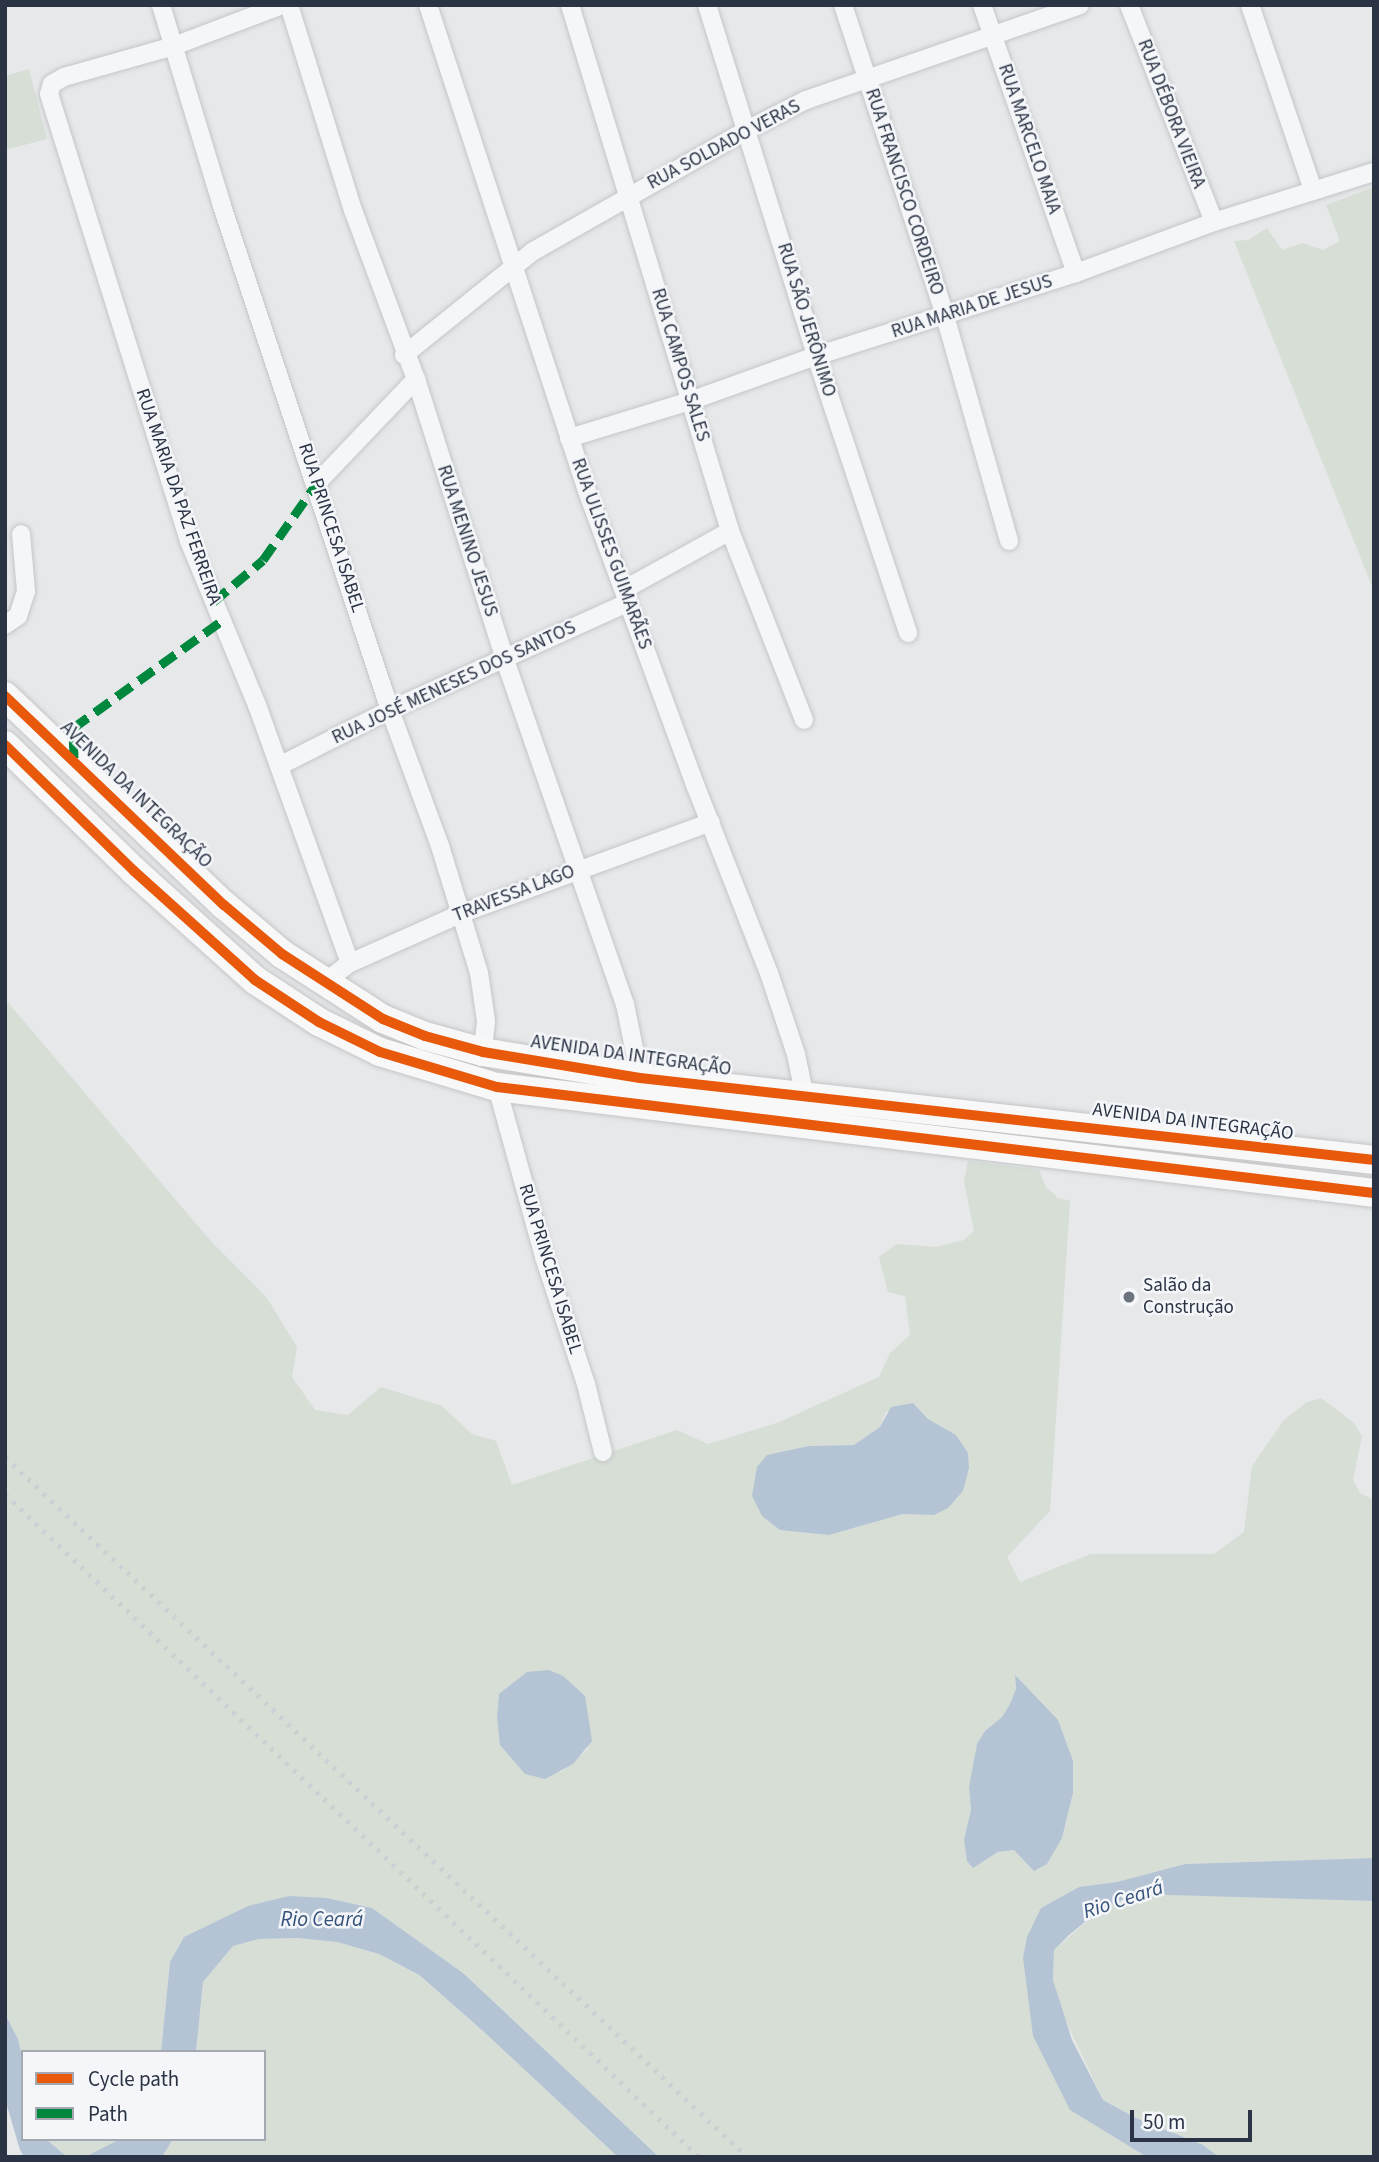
<!DOCTYPE html>
<meta charset="utf-8">
<style>
body{margin:0}
#map{position:relative;width:1379px;height:2162px;overflow:hidden;background:#e6e8ea;font-family:"Source Sans 3",sans-serif}
div>[style]{position:absolute}
.green>*{inset:0;background:#d6ded6}
.water>*{inset:0;background:#b4c4d5}
.roads{filter:drop-shadow(0 0 2px #c4c6c8) drop-shadow(0 0 2px #c4c6c8)}
.street>*{height:18px;margin:-9px;padding:0 9px;transform-origin:9px;border-radius:9px;background:#f5f6f7}
.primary>*{height:28px;margin:-14px;padding:0 14px;transform-origin:14px;border-radius:14px;background:#f8f8f8}
.rail>*{height:5px;margin-top:-2.5px;transform-origin:0;background:repeating-linear-gradient(90deg,#cecfd2 0 3.5px,transparent 0 10.5px)}
.quiet>*{height:9px;margin-top:-4.5px;transform-origin:0;background:repeating-linear-gradient(90deg,#00873e 0 18px,transparent 0 27px)}
.cycleway>*{height:10px;margin:-5px;padding:0 5px;transform-origin:5px;border-radius:5px;background:#e8590c}
.dots>*{width:19px;height:19px;translate:-50% -50%;box-sizing:border-box;border:4px solid #f4f6f9;border-radius:50%}
span{translate:-50% -50%;white-space:nowrap;text-align:center;line-height:1.15;-webkit-text-stroke:5px #f4f6f9;paint-order:stroke}
.street-label{font-size:19px;color:#2b3445}
.poi-label{font-size:19px;color:#2b3445}
.left{translate:0 -50%;text-align:left}
.water-label{font-size:21px;color:#34527a;font-style:italic}
.frame{position:absolute;inset:0;border:7px solid #2b3445;pointer-events:none}
.legend{position:absolute;left:21px;top:2050px;width:245px;height:91px;box-sizing:border-box;background:#f4f6f9;border:2px solid #a4a8b1;margin:0;padding:9px 12px;list-style:none;font-size:21px;color:#2b3445}
.legend li{display:flex;align-items:center;gap:14px;height:35px}
.legend b{width:35px;border:2px solid #a4a8b1}
.scale{position:absolute;left:1130px;top:2110px;width:122px;height:32px;box-sizing:border-box;border:4px solid #2b3445;border-top:0;padding-left:9px;font-size:21px;line-height:24px;white-space:nowrap;color:#2b3445;-webkit-text-stroke:5px #f4f6f9;paint-order:stroke}
</style>
<div id="map">
<div class="green">
<i style="clip-path:polygon(29px 69px,47px 139px,5px 150px,5px 76px)"></i>
<i style="clip-path:polygon(1374px 187px,1374px 591px,1234px 241px,1248px 240px,1267px 228px,1282px 250px,1303px 243px,1323px 250px,1340px 241px,1326px 205px)"></i>
<i style="clip-path:polygon(evenodd,5px 999px,209px 1239px,267px 1298px,297px 1347px,292px 1377px,315px 1410px,348px 1415px,381px 1387px,442px 1406px,472px 1434px,496px 1441px,512px 1485px,677px 1430px,708px 1444px,777px 1423px,879px 1377px,890px 1353px,910px 1335px,905px 1296px,888px 1292px,879px 1257px,896px 1244px,935px 1247px,964px 1240px,974px 1231px,964px 1181px,968px 1161px,1039px 1170px,1046px 1187px,1058px 1198px,1070px 1201px,1050px 1511px,1007px 1557px,1020px 1582px,1091px 1554px,1214px 1554px,1244px 1532px,1252px 1466px,1284px 1420px,1307px 1402px,1321px 1398px,1354px 1423px,1362px 1436px,1353px 1480px,1360px 1493px,1374px 1500px,1374px 1858px,1185px 1864px,1117px 1882px,1079px 1887px,1041px 1908px,1070px 2110px,1147px 2157px,659px 2157px,463px 1973px,372px 1908px,327px 1898px,170px 1962px,161px 2052px,23px 2052px,23px 2061px,18px 2039px,5px 2014px,5px 999px,913px 1403px,928px 1419px,956px 1435px,934px 1515px,903px 1514px,829px 1535px,809px 1446px,854px 1445px,880px 1427px,886px 1412px,913px 1403px,5px 999px,1015px 1677px,1073px 1793px,1062px 1838px,1047px 1864px,1014px 1850px,998px 1852px,973px 1868px,964px 1839px,971px 1810px,969px 1787px,985px 1731px,1002px 1717px,1010px 1704px,1016px 1689px,1015px 1677px,5px 999px,499px 1694px,589px 1748px,561px 1772px,501px 1745px,497px 1717px,499px 1694px)"></i>
<i style="clip-path:polygon(1177px 1893px,1374px 1901px,1374px 2157px,1219px 2157px,1203px 2145px,1136px 2118px,1103px 2100px,1062px 2013px,1053px 1980px,1054px 1950px,1101px 1909px,1136px 1894px)"></i>
<i style="clip-path:polygon(298px 1938px,337px 1942px,379px 1954px,418px 1975px,483px 2031px,618px 2157px,162px 2157px,173px 2139px,264px 2139px,264px 2052px,196px 2052px,203px 1982px,233px 1946px,259px 1939px)"></i>
<i style="clip-path:polygon(46px 2139px,120px 2139px,85px 2157px,67px 2157px)"></i>
</div>
<div class="water">
<i style="clip-path:polygon(913px 1403px,928px 1419px,956px 1435px,968px 1453px,969px 1468px,963px 1491px,948px 1508px,934px 1515px,903px 1514px,829px 1535px,780px 1530px,762px 1516px,752px 1496px,757px 1467px,767px 1455px,809px 1446px,854px 1445px,880px 1427px,891px 1407px)"></i>
<i style="clip-path:polygon(549px 1670px,563px 1676px,585px 1696px,592px 1741px,573px 1764px,545px 1779px,525px 1774px,500px 1745px,497px 1717px,499px 1694px,527px 1672px)"></i>
<i style="clip-path:polygon(1015px 1675px,1058px 1720px,1073px 1761px,1073px 1793px,1062px 1838px,1047px 1864px,1034px 1871px,1014px 1850px,998px 1852px,973px 1868px,967px 1861px,964px 1839px,971px 1810px,969px 1787px,977px 1744px,985px 1731px,1002px 1717px,1010px 1704px,1016px 1689px)"></i>
<i style="clip-path:polygon(1374px 1858px,1374px 1901px,1136px 1894px,1101px 1909px,1069px 1935px,1054px 1950px,1053px 1980px,1072px 2040px,1103px 2100px,1136px 2118px,1203px 2145px,1219px 2157px,1147px 2157px,1070px 2110px,1033px 2036px,1023px 1958px,1027px 1937px,1041px 1908px,1079px 1887px,1117px 1882px,1185px 1864px)"></i>
<i style="clip-path:polygon(289px 1896px,327px 1898px,372px 1908px,463px 1973px,659px 2157px,618px 2157px,483px 2031px,419px 1975px,379px 1954px,337px 1942px,298px 1938px,259px 1939px,233px 1946px,203px 1982px,196px 2052px,161px 2052px,170px 1962px,184px 1937px,248px 1906px)"></i>
<i style="clip-path:polygon(5px 2014px,18px 2039px,23px 2061px,23px 2139px,46px 2139px,67px 2157px,24px 2157px,20px 2150px,5px 2099px)"></i>
<i style="clip-path:polygon(120px 2139px,173px 2139px,162px 2157px,85px 2157px)"></i>
</div>
<div class="roads">
<div class="street">
<i style="left:161px;top:5px;width:210px;rotate:73.1deg"></i>
<i style="left:222px;top:206px;width:531px;rotate:71.57deg"></i>
<i style="left:390px;top:710px;width:145px;rotate:69.8deg"></i>
<i style="left:440px;top:846px;width:133px;rotate:72.9deg"></i>
<i style="left:479px;top:973px;width:49px;rotate:81.7deg"></i>
<i style="left:486px;top:1021px;width:31px;rotate:96deg"></i>
<i style="left:282px;top:5px;width:116px;rotate:159.2deg"></i>
<i style="left:174px;top:46px;width:114px;rotate:164.3deg"></i>
<i style="left:64px;top:77px;width:14px;rotate:150deg"></i>
<i style="left:52px;top:84px;width:10px;rotate:107deg"></i>
<i style="left:49px;top:94px;width:468px;rotate:72.6deg"></i>
<i style="left:189px;top:541px;width:178px;rotate:67.5deg"></i>
<i style="left:257px;top:705px;width:274px;rotate:70.2deg"></i>
<i style="left:289px;top:5px;width:215px;rotate:72.7deg"></i>
<i style="left:353px;top:210px;width:180px;rotate:69.6deg"></i>
<i style="left:416px;top:379px;width:295px;rotate:72.4deg"></i>
<i style="left:505px;top:660px;width:364px;rotate:70.8deg"></i>
<i style="left:625px;top:1004px;width:76px;rotate:78.5deg"></i>
<i style="left:428px;top:5px;width:511px;rotate:71.88deg"></i>
<i style="left:587px;top:491px;width:315px;rotate:69.8deg"></i>
<i style="left:696px;top:787px;width:200px;rotate:68.6deg"></i>
<i style="left:769px;top:973px;width:85px;rotate:71.6deg"></i>
<i style="left:796px;top:1054px;width:45px;rotate:78.4deg"></i>
<i style="left:570px;top:5px;width:550px;rotate:73.08deg"></i>
<i style="left:730px;top:531px;width:203px;rotate:68.6deg"></i>
<i style="left:707px;top:5px;width:368px;rotate:72.7deg"></i>
<i style="left:816px;top:356px;width:292px;rotate:71.6deg"></i>
<i style="left:843px;top:5px;width:327px;rotate:71.8deg"></i>
<i style="left:945px;top:316px;width:234px;rotate:74.1deg"></i>
<i style="left:982px;top:5px;width:284px;rotate:70.7deg"></i>
<i style="left:1129px;top:5px;width:233px;rotate:68.6deg"></i>
<i style="left:1250px;top:5px;width:195px;rotate:71.2deg"></i>
<i style="left:404px;top:355px;width:164px;rotate:-38.8deg"></i>
<i style="left:532px;top:252px;width:247px;rotate:-29.6deg"></i>
<i style="left:747px;top:130px;width:66px;rotate:-27deg"></i>
<i style="left:806px;top:100px;width:290px;rotate:-19.1deg"></i>
<i style="left:569px;top:438px;width:127px;rotate:-17deg"></i>
<i style="left:690px;top:401px;width:134px;rotate:-19.7deg"></i>
<i style="left:816px;top:356px;width:273px;rotate:-17.7deg"></i>
<i style="left:1076px;top:273px;width:147px;rotate:-20.3deg"></i>
<i style="left:1214px;top:222px;width:168px;rotate:-17.4deg"></i>
<i style="left:317px;top:483px;width:144px;rotate:-46.4deg"></i>
<i style="left:625px;top:589px;width:120px;rotate:-28.9deg"></i>
<i style="left:5px;top:625px;width:16px;rotate:-35deg"></i>
<i style="left:18px;top:616px;width:26px;rotate:-72deg"></i>
<i style="left:26px;top:591px;width:57px;rotate:-95deg"></i>
<i style="left:279px;top:766px;width:124px;rotate:-26.8deg"></i>
<i style="left:390px;top:710px;width:262px;rotate:-24.3deg"></i>
<i style="left:324px;top:983px;width:33px;rotate:-38deg"></i>
<i style="left:350px;top:963px;width:120px;rotate:-24deg"></i>
<i style="left:460px;top:914px;width:267px;rotate:-20.1deg"></i>
<i style="left:497px;top:1087px;width:176px;rotate:74.5deg"></i>
<i style="left:544px;top:1257px;width:134px;rotate:71.7deg"></i>
<i style="left:586px;top:1384px;width:70px;rotate:76deg"></i>
</div>
<div class="primary">
<i style="left:5px;top:696px;width:303px;rotate:43.7deg"></i>
<i style="left:224px;top:905px;width:76px;rotate:40.2deg"></i>
<i style="left:282px;top:954px;width:120px;rotate:32.8deg"></i>
<i style="left:383px;top:1019px;width:45px;rotate:22deg"></i>
<i style="left:425px;top:1036px;width:60px;rotate:15.4deg"></i>
<i style="left:483px;top:1052px;width:159px;rotate:9.4deg"></i>
<i style="left:640px;top:1078px;width:739px;rotate:6.37deg"></i>
<i style="left:5px;top:745px;width:180px;rotate:44.3deg"></i>
<i style="left:134px;top:871px;width:163px;rotate:42deg"></i>
<i style="left:255px;top:980px;width:77px;rotate:33.3deg"></i>
<i style="left:319px;top:1022px;width:68px;rotate:26.2deg"></i>
<i style="left:380px;top:1052px;width:122px;rotate:16.7deg"></i>
<i style="left:497px;top:1087px;width:883px;rotate:6.89deg"></i>
</div>
</div>
<div class="rail">
<i style="left:5px;top:1457px;width:1020px;rotate:43.33deg"></i>
<i style="left:5px;top:1494px;width:960px;rotate:43.69deg"></i>
</div>
<div class="quiet">
<i style="left:213px;top:602px;width:65px;rotate:-40deg"></i>
<i style="left:263px;top:560px;width:94px;rotate:-55deg"></i>
<i style="left:74px;top:758px;width:30px;rotate:-92deg"></i>
<i style="left:73px;top:728px;width:181px;rotate:-35.8deg"></i>
</div>
<div class="cycleway">
<i style="left:5px;top:696px;width:303px;rotate:43.7deg"></i>
<i style="left:224px;top:905px;width:76px;rotate:40.2deg"></i>
<i style="left:282px;top:954px;width:120px;rotate:32.8deg"></i>
<i style="left:383px;top:1019px;width:45px;rotate:22deg"></i>
<i style="left:425px;top:1036px;width:60px;rotate:15.4deg"></i>
<i style="left:483px;top:1052px;width:159px;rotate:9.4deg"></i>
<i style="left:640px;top:1078px;width:739px;rotate:6.37deg"></i>
<i style="left:5px;top:745px;width:180px;rotate:44.3deg"></i>
<i style="left:134px;top:871px;width:163px;rotate:42deg"></i>
<i style="left:255px;top:980px;width:77px;rotate:33.3deg"></i>
<i style="left:319px;top:1022px;width:68px;rotate:26.2deg"></i>
<i style="left:380px;top:1052px;width:122px;rotate:16.7deg"></i>
<i style="left:497px;top:1087px;width:883px;rotate:6.89deg"></i>
</div>
<div class="dots">
<i style="left:1129px;top:1297px;background:#6c737f"></i>
</div>
<div class="street-label">
<span style="left:1171px;top:114px;rotate:69deg">RUA DÉBORA VIEIRA</span>
<span style="left:1029px;top:139px;rotate:71deg">RUA MARCELO MAIA</span>
<span style="left:724px;top:145px;rotate:-28deg">RUA SOLDADO VERAS</span>
<span style="left:904px;top:192px;rotate:72deg">RUA FRANCISCO CORDEIRO</span>
<span style="left:972px;top:307px;rotate:-18deg">RUA MARIA DE JESUS</span>
<span style="left:806px;top:320px;rotate:73deg">RUA SÃO JERÔNIMO</span>
<span style="left:680px;top:365px;rotate:73deg">RUA CAMPOS SALES</span>
<span style="left:178px;top:497px;rotate:71deg">RUA MARIA DA PAZ FERREIRA</span>
<span style="left:331px;top:528px;rotate:72deg">RUA PRINCESA ISABEL</span>
<span style="left:467px;top:541px;rotate:72deg">RUA MENINO JESUS</span>
<span style="left:611px;top:554px;rotate:70deg">RUA ULISSES GUIMARÃES</span>
<span style="left:454px;top:683px;rotate:-25deg">RUA JOSÉ MENESES DOS SANTOS</span>
<span style="left:136px;top:795px;rotate:44deg">AVENIDA DA INTEGRAÇÃO</span>
<span style="left:514px;top:894px;rotate:-21deg">TRAVESSA LAGO</span>
<span style="left:631px;top:1056px;rotate:8deg">AVENIDA DA INTEGRAÇÃO</span>
<span style="left:1193px;top:1122px;rotate:7deg">AVENIDA DA INTEGRAÇÃO</span>
<span style="left:550px;top:1269px;rotate:73deg">RUA PRINCESA ISABEL</span>
</div>
<div class="poi-label">
<span class="left" style="left:1143px;top:1297px">Salão da<br>Construção</span>
</div>
<div class="water-label">
<span style="left:1123px;top:1899px;rotate:-18deg">Rio Ceará</span>
<span style="left:322px;top:1919px">Rio Ceará</span>
</div>
<div class="frame"></div>
<ul class="legend">
<li><b style="height:9px;background:#e8590c"></b>Cycle path</li>
<li><b style="height:9px;background:#00873e"></b>Path</li>
</ul>
<div class="scale">50 m</div>
</div>
